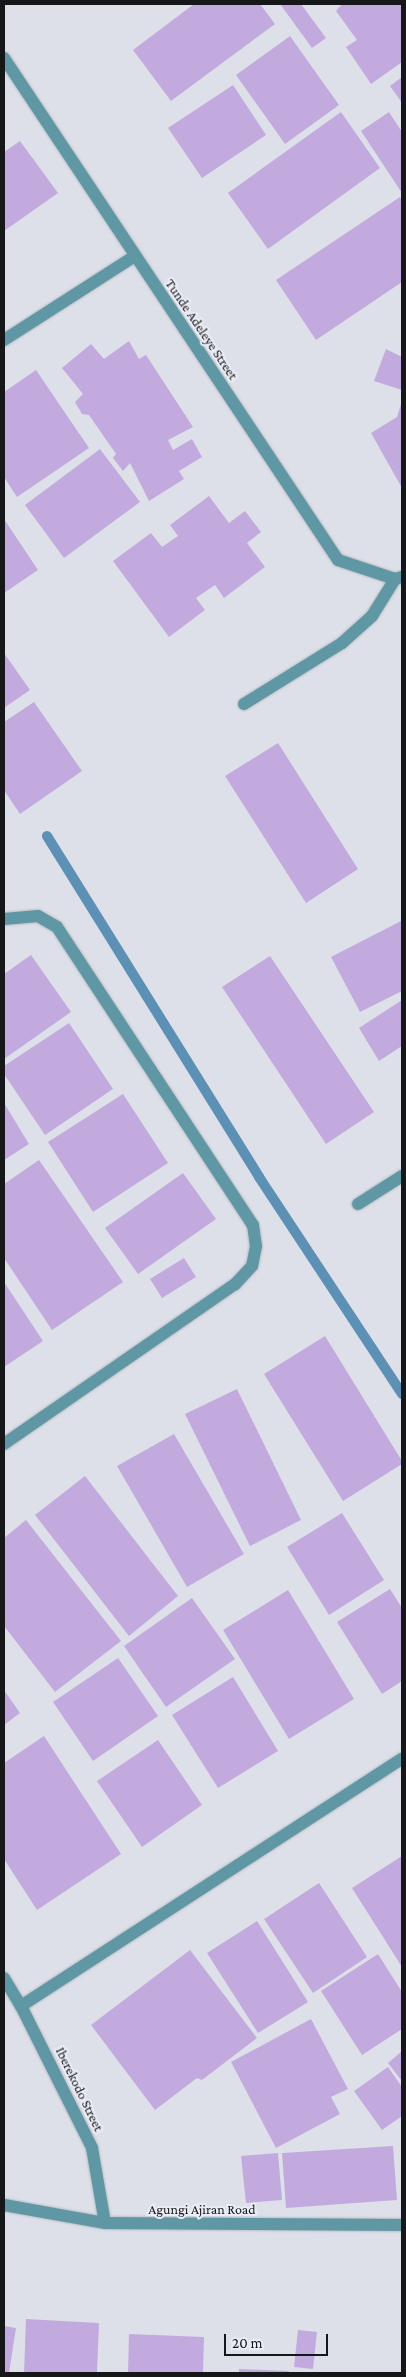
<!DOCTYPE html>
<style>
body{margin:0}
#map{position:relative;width:406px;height:2377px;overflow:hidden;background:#dde0e8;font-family:"Crimson Pro",serif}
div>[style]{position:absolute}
.stream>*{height:10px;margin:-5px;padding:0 5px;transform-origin:5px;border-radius:5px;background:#5c90b4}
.building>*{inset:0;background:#c3aade}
.roads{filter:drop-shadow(0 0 1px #b9bcc3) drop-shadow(0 0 1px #b9bcc3)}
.minor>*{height:12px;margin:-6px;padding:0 6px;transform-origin:6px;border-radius:6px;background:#5f97a5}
span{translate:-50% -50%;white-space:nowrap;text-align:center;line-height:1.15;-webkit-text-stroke:4px #eaedf5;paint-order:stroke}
.street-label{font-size:14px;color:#161719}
.frame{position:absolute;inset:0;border:5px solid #161719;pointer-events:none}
.scale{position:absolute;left:224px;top:2334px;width:104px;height:22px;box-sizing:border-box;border:2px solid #161719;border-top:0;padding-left:6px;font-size:15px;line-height:18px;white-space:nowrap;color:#161719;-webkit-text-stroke:4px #eaedf5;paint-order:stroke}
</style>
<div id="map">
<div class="stream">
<i style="left:47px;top:836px;width:402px;rotate:58.1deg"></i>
<i style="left:259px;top:1177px;width:260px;rotate:56.6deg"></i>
</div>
<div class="building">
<i style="clip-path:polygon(194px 4px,260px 4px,275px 24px,171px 101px,133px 50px)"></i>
<i style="clip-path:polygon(280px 4px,301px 4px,326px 38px,312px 48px)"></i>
<i style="clip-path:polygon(342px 4px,402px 4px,402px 62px,371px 84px,346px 47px,357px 40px,336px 11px)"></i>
<i style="clip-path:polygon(290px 36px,339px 105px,285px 144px,236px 75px)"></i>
<i style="clip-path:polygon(402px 77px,402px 103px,390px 86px)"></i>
<i style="clip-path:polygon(233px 85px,266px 135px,202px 178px,168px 128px)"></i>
<i style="clip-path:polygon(341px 112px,380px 168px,268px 249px,228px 193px)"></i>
<i style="clip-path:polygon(389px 112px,402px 132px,402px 193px,361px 131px)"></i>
<i style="clip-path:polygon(20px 141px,58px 193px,4px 231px,4px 152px)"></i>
<i style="clip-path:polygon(400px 197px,402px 201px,402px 282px,316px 340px,276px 280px)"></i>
<i style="clip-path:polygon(129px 341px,139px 359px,146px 355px,193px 427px,168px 440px,173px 450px,192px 439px,202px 457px,179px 471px,184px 479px,149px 501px,130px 463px,123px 471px,113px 458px,116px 454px,89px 415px,82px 414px,75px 402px,83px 394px,62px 368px,91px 344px,104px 359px)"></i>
<i style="clip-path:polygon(386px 349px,402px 357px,402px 390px,374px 381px)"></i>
<i style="clip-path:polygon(36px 370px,89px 448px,17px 497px,4px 477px,4px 392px)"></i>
<i style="clip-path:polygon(402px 401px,402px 488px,371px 433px,397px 417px)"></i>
<i style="clip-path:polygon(100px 449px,140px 502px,64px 558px,25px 505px)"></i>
<i style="clip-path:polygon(209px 496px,229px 523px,245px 511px,261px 532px,247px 543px,265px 567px,224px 598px,215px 585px,196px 598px,205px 610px,169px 637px,113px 561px,151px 533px,162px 547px,178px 536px,170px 525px)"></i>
<i style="clip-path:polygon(4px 519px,38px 570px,4px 593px)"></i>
<i style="clip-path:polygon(4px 653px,30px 690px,4px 708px)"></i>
<i style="clip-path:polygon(34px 702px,82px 771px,20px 814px,4px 790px,4px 722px)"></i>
<i style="clip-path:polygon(278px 743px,358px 869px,306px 903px,225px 776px)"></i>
<i style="clip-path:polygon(401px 921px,402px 991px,360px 1012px,331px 957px)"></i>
<i style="clip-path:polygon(31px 955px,71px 1012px,4px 1059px,4px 974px)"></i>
<i style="clip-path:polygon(270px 956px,374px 1112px,326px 1144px,222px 987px)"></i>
<i style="clip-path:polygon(402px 1000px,402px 1046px,379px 1061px,359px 1028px)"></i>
<i style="clip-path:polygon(69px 1023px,113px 1089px,45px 1135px,4px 1074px,4px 1066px)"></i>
<i style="clip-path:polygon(123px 1094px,168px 1163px,93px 1212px,48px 1142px)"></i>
<i style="clip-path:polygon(4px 1103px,29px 1144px,4px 1160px)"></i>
<i style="clip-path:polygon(39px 1160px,123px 1282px,52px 1330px,4px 1258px,4px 1184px)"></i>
<i style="clip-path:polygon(183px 1173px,216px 1219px,138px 1274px,105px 1228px)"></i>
<i style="clip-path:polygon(184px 1258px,196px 1277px,162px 1298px,150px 1279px)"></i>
<i style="clip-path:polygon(4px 1282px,43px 1341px,4px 1367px)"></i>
<i style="clip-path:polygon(325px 1336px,402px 1461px,402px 1464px,343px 1501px,264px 1374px)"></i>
<i style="clip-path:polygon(237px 1389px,301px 1520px,250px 1546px,185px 1414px)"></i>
<i style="clip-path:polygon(174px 1434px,244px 1554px,187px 1587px,117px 1466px)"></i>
<i style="clip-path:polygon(85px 1476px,178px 1596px,129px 1636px,35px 1515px)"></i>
<i style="clip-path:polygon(342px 1513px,384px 1580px,329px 1615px,287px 1547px)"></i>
<i style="clip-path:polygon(26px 1520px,121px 1641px,55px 1692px,4px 1626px,4px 1538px)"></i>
<i style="clip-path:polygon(390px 1589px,402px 1608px,402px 1681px,382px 1694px,337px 1622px)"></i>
<i style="clip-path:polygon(288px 1590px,354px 1699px,289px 1739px,223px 1630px)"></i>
<i style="clip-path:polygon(192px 1598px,235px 1659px,166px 1707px,124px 1646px)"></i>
<i style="clip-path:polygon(118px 1658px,158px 1716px,93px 1761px,53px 1702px)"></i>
<i style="clip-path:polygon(233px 1677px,278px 1751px,218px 1788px,172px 1715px)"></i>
<i style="clip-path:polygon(4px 1690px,20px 1713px,4px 1725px)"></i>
<i style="clip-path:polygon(44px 1736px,121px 1854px,37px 1910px,4px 1859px,4px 1763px)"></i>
<i style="clip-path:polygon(158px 1740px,202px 1805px,142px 1847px,97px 1781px)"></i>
<i style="clip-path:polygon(402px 1856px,402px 1967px,352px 1888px)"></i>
<i style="clip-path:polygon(319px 1883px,367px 1957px,313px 1993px,264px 1919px)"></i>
<i style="clip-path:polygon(257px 1921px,308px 2002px,258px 2033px,207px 1953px)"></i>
<i style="clip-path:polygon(190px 1950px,257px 2038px,202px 2080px,197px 2078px,155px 2110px,91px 2025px)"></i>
<i style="clip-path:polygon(378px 1954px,402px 1992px,402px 2029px,362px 2055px,321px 1991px)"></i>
<i style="clip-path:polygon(311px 2019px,348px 2089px,331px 2097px,340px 2114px,276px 2148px,231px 2062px)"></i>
<i style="clip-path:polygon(402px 2051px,402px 2081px,388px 2063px)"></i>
<i style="clip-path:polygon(388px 2067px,402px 2087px,402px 2116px,382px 2130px,354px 2091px)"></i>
<i style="clip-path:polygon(393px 2146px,397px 2200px,286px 2208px,282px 2153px)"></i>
<i style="clip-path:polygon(278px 2153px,282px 2200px,246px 2203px,241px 2156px)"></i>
<i style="clip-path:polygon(26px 2319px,99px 2323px,97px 2373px,24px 2373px)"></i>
<i style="clip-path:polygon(4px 2326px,16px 2328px,9px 2373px,4px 2373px)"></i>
<i style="clip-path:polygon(298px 2330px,317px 2332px,313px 2369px,294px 2367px)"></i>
<i style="clip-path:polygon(129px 2334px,204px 2337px,203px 2373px,128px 2373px)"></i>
<i style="clip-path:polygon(239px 2369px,289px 2371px,289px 2373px,239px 2373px)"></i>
</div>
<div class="roads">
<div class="minor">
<i style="left:4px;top:58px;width:603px;rotate:56.36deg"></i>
<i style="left:338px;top:560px;width:60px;rotate:18.4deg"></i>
<i style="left:395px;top:579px;width:7px;rotate:-16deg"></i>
<i style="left:4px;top:340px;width:156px;rotate:-32.7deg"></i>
<i style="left:244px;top:704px;width:115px;rotate:-31.9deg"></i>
<i style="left:342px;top:643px;width:40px;rotate:-42deg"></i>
<i style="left:372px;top:616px;width:44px;rotate:-58.1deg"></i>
<i style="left:4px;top:919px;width:34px;rotate:-5deg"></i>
<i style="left:38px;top:916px;width:22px;rotate:30deg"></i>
<i style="left:57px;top:927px;width:357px;rotate:56.7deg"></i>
<i style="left:253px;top:1225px;width:21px;rotate:82deg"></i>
<i style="left:256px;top:1246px;width:20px;rotate:101deg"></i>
<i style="left:252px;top:1266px;width:25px;rotate:133deg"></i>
<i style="left:235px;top:1284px;width:281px;rotate:145.3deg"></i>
<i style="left:358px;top:1204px;width:52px;rotate:-32.5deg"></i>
<i style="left:4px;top:1978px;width:33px;rotate:59deg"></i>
<i style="left:21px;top:2006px;width:159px;rotate:63.4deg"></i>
<i style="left:92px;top:2148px;width:76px;rotate:80.2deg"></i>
<i style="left:21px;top:2006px;width:454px;rotate:-33deg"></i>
<i style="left:4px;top:2205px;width:103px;rotate:10.1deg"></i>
<i style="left:105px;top:2223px;width:297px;rotate:0.4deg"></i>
</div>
</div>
<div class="street-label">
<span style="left:202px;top:329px;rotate:56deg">Tunde Adeleye Street</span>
<span style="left:80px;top:2089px;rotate:64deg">Iberekodo Street</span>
<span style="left:202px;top:2209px">Agungi Ajiran Road</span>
</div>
<div class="frame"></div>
<div class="scale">20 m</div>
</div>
